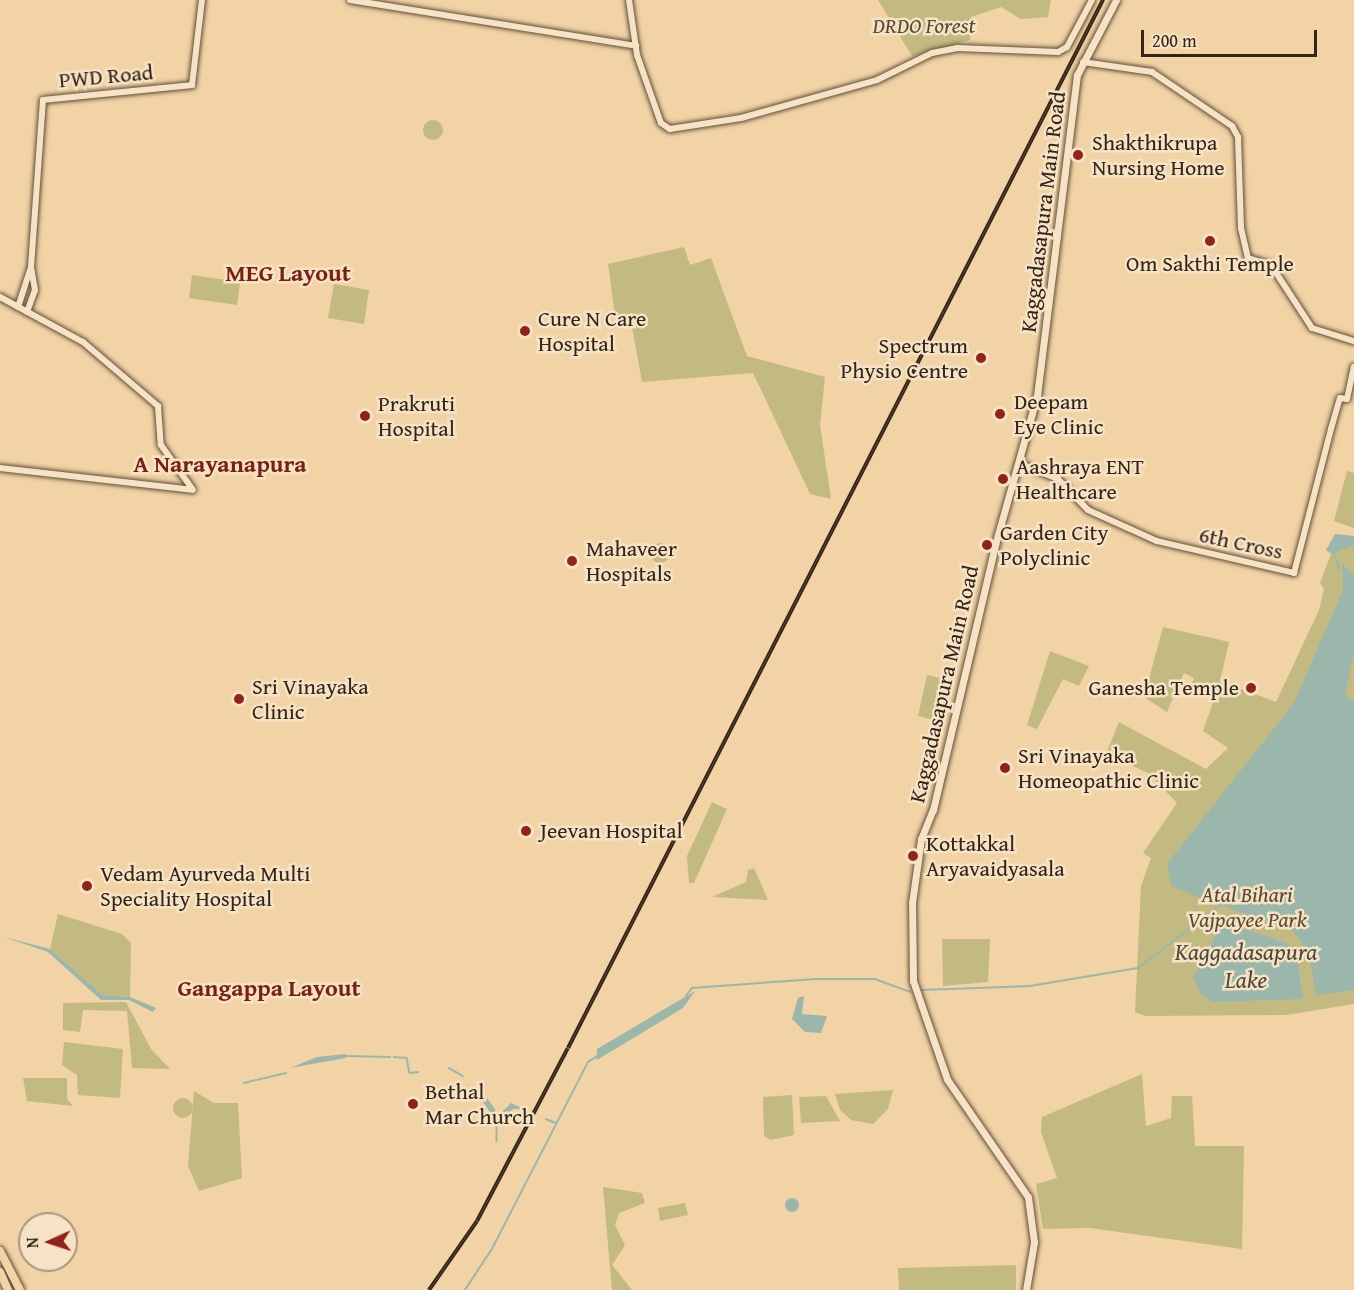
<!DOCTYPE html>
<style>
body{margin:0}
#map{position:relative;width:1354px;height:1290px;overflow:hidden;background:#f1d3a5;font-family:"Gentium Book Plus",serif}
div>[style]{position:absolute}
.green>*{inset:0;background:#c2ba81}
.round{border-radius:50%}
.water>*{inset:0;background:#9bb7ac}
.stream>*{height:1.5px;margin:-0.75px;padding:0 0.75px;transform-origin:0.75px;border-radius:0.75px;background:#9bb7ac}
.roads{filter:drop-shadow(0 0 2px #62503b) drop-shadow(0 0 2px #62503b)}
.tertiary>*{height:6px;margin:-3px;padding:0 3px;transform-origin:3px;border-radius:3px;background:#f6e2c4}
.secondary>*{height:7px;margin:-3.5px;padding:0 3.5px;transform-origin:3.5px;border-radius:3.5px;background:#f6e2c4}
.primary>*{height:8px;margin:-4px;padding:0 4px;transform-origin:4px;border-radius:4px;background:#f1d3a5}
.trunk>*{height:8px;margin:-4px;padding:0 4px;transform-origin:4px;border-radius:4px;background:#f1d3a5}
.rail>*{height:4px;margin-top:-2px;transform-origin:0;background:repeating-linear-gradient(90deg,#f6e2c4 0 4.5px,#332418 0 9px);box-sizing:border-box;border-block:2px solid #332418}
.dots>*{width:16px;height:16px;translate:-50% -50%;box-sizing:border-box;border:3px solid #f6e2c4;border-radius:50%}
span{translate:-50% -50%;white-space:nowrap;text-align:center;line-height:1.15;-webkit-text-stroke:5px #f6e2c4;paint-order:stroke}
.park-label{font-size:22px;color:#574a32;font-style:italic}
.street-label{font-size:22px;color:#332418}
.poi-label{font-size:22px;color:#332418}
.left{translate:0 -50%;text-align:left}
.right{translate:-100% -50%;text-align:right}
.neighbourhood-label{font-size:24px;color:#7a1f14;font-weight:700}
.water-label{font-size:24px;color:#4d493d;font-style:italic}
.north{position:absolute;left:18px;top:1212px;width:60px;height:60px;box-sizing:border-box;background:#f6e2c4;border:2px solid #a8967f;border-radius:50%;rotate:267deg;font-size:16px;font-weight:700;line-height:24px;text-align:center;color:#332418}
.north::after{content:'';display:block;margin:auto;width:21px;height:27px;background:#8f2418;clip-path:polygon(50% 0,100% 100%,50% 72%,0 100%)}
.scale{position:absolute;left:1141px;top:30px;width:176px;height:27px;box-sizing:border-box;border:3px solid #332418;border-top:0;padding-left:8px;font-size:18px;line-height:21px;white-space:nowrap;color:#332418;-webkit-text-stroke:4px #f6e2c4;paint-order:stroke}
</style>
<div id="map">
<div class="green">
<i style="clip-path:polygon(878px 0,1051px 0,1048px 17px,1021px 19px,1001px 7px,971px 17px,970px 40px,912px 56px)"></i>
<i class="round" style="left:423px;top:120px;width:20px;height:20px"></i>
<i style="clip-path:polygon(684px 247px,690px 265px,711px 258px,747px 356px,825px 377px,820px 425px,831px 499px,810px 494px,753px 373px,642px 382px,631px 321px,616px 322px,608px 264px)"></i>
<i style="clip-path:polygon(192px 275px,240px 282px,237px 305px,189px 298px)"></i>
<i style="clip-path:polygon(334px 284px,369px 290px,364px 324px,328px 318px)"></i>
<i style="clip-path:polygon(1347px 471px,1354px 473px,1354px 528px,1334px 521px)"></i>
<i class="round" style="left:650px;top:543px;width:20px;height:20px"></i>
<i style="clip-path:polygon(1344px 545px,1354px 545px,1354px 1004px,1286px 1015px,1145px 1016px,1135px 1012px,1141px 886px,1151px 858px,1143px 853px,1177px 803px,1148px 773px,1106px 754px,1119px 722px,1206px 769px,1228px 748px,1203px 731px,1217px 691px,1191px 685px,1194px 678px,1184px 673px,1167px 712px,1144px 697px,1163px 627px,1229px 642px,1220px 681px,1276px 702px,1319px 610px,1324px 589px,1320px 583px,1331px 554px)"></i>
<i style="clip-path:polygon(1050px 651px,1089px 666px,1079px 686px,1063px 679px,1037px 729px,1027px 725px)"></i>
<i style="clip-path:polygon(927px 675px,952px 681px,941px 722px,918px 716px)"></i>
<i style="clip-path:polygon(712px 802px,727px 809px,694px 883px,689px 883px,687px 856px)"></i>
<i style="clip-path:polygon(754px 868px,768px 900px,712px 897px,746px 882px,748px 870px)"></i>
<i style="clip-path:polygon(58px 914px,122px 934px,131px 943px,130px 997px,103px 995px,50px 949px)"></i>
<i style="clip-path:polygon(942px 939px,990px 939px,988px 982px,943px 986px)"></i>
<i style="clip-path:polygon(126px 1002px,151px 1049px,170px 1069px,132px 1068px,127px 1011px,83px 1010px,80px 1032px,63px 1030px,63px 1003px)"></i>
<i style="clip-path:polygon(64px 1042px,123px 1049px,120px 1098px,78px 1095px,77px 1075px,62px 1065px)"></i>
<i style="clip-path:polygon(1142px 1074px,1146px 1126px,1171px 1118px,1172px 1096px,1192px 1096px,1195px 1146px,1244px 1146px,1242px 1249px,1090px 1228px,1043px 1229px,1036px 1184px,1057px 1178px,1041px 1132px,1042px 1117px)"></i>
<i style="clip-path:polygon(23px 1078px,67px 1078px,67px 1099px,73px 1106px,27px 1101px)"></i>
<i style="clip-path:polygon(893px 1090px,888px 1109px,873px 1124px,851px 1120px,840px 1110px,835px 1094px)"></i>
<i style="clip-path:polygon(194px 1091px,214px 1103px,238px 1103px,242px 1178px,199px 1191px,188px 1166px)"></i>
<i style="clip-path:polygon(792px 1095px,794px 1135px,770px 1140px,764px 1136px,763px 1097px)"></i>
<i style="clip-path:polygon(826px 1096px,840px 1121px,801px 1123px,799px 1097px)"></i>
<i class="round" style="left:173px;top:1098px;width:20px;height:20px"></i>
<i style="clip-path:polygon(603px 1187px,642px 1193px,645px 1203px,619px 1213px,615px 1225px,625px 1245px,612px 1265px,632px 1290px,612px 1290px)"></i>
<i style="clip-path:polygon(685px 1203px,688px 1215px,660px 1221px,658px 1208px)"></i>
<i style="clip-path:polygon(1016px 1265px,1016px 1290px,899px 1290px,898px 1268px)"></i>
</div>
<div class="water">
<i style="clip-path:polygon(1335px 534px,1354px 536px,1354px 545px,1331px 554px,1326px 550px)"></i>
<i style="clip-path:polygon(1342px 564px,1354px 575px,1354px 653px,1345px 695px,1354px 702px,1354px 990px,1316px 995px,1309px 954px,1294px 932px,1172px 887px,1167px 864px,1294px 703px,1343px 590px)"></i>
<i style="clip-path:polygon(1223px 922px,1287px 943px,1296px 952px,1303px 999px,1212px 1002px,1201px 994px,1193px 977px)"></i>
<i style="clip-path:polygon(4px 937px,50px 949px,103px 995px,130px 997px,156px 1008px,153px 1012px,129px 1000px,101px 1000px,48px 952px)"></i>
<i style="clip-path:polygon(695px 991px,683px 1008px,597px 1060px,597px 1049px)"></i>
<i style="clip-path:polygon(804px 996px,802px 1014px,827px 1016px,821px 1033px,805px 1032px,792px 1019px,798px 998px)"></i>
<i style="clip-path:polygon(346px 1054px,346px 1058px,290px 1068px,317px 1057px)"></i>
<i style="clip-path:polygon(482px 1091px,499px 1115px,511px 1103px,524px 1109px,513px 1109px,497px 1122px,476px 1092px)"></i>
<i class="round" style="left:785px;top:1198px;width:14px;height:14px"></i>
</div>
<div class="stream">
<i style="left:1334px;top:551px;width:19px;rotate:72deg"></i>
<i style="left:922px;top:990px;width:108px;rotate:-2.1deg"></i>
<i style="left:1030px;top:986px;width:109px;rotate:-9.5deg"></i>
<i style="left:1138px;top:968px;width:102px;rotate:-37.4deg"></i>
<i style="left:686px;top:996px;width:10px;rotate:-53deg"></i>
<i style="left:692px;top:988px;width:124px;rotate:-4.2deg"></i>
<i style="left:816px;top:979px;width:59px"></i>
<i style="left:875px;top:979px;width:37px;rotate:20deg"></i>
<i style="left:346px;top:1056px;width:44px;rotate:1.3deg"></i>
<i style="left:394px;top:1057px;width:13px;rotate:4deg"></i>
<i style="left:407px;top:1058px;width:15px;rotate:79deg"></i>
<i style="left:410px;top:1073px;width:8px;rotate:-7deg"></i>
<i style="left:449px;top:1068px;width:16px;rotate:30deg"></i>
<i style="left:244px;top:1083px;width:43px;rotate:-13.4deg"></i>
<i style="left:546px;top:1119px;width:11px;rotate:22deg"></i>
<i style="left:497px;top:1121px;width:20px;rotate:90deg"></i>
<i style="left:465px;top:1290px;width:49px;rotate:-56.6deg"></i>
<i style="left:492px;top:1249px;width:210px;rotate:-62.8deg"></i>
<i style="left:588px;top:1062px;width:13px;rotate:-32deg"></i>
</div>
<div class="roads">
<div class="tertiary">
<i style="left:350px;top:0;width:290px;rotate:9.1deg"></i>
<i style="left:629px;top:0;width:56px;rotate:81.7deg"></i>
<i style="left:637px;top:55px;width:72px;rotate:70.6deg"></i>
<i style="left:661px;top:123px;width:11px;rotate:34deg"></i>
<i style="left:670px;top:129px;width:72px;rotate:-8.8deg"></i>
<i style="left:741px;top:118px;width:141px;rotate:-15.6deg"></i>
<i style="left:877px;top:80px;width:61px;rotate:-26.1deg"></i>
<i style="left:932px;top:53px;width:26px;rotate:-11deg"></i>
<i style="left:958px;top:48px;width:100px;rotate:2.3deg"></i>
<i style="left:1058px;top:52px;width:10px;rotate:-29deg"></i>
<i style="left:1067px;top:47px;width:53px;rotate:-62deg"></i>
<i style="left:1083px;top:62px;width:70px;rotate:8.2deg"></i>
<i style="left:1152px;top:72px;width:97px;rotate:34deg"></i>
<i style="left:1232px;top:126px;width:13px;rotate:61deg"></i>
<i style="left:1238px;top:137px;width:91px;rotate:88.1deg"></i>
<i style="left:1241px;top:228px;width:31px;rotate:77deg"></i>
<i style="left:1248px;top:258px;width:24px;rotate:17deg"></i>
<i style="left:1271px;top:265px;width:75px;rotate:56.9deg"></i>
<i style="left:1312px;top:328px;width:44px;rotate:17.2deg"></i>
<i style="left:0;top:297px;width:94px;rotate:28.5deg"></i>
<i style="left:83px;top:342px;width:99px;rotate:40.5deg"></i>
<i style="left:158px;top:406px;width:39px;rotate:86deg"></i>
<i style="left:161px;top:445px;width:55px;rotate:54.6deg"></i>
<i style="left:18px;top:307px;width:39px;rotate:-72deg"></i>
<i style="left:27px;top:312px;width:23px;rotate:-70deg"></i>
<i style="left:35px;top:290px;width:23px;rotate:-100deg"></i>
<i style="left:31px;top:267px;width:167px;rotate:-85.9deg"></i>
<i style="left:43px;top:100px;width:150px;rotate:-5.7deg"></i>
<i style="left:192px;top:85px;width:86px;rotate:-83.3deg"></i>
<i style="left:1019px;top:463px;width:42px;rotate:22.3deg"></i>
<i style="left:1058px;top:479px;width:43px;rotate:45.9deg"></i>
<i style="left:1088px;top:510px;width:76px;rotate:24.2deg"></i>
<i style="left:1157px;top:541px;width:141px;rotate:13.1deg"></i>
<i style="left:1294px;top:573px;width:149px;rotate:-75.6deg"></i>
<i style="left:1331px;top:429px;width:32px;rotate:-74deg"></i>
<i style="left:1340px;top:398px;width:7px;rotate:8deg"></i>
<i style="left:1347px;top:399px;width:33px;rotate:-78deg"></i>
<i style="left:0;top:468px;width:193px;rotate:6.5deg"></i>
</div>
<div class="secondary">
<i style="left:1026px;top:1290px;width:49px;rotate:-80.5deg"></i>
<i style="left:1034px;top:1242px;width:45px;rotate:-97.6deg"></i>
<i style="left:1028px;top:1197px;width:143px;rotate:-124.5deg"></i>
<i style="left:947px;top:1079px;width:104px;rotate:-109.1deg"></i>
<i style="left:913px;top:981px;width:78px;rotate:-90.7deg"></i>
<i style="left:912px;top:903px;width:65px;rotate:-82deg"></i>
<i style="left:921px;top:839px;width:31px;rotate:-68deg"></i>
<i style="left:933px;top:810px;width:272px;rotate:-76.8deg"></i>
<i style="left:995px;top:545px;width:155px;rotate:-74.3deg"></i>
<i style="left:1037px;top:396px;width:323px;rotate:-82.9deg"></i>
<i style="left:1077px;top:75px;width:85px;rotate:-62.5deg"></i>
</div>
<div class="primary">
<i style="left:0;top:1251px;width:44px;rotate:62.9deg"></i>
</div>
<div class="trunk">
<i style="left:0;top:1272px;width:20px;rotate:66deg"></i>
</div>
</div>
<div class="rail">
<i style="left:429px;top:1290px;width:84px;rotate:-55.2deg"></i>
<i style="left:477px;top:1221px;width:195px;rotate:-62.3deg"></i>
<i style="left:568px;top:1048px;width:1177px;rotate:-62.96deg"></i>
</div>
<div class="dots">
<i style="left:1078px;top:155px;background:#8f2418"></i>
<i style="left:1210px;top:241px;background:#8f2418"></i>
<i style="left:525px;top:331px;background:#8f2418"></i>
<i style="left:981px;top:358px;background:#8f2418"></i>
<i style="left:1000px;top:414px;background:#8f2418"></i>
<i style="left:365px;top:416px;background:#8f2418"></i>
<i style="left:1003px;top:479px;background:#8f2418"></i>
<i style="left:987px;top:545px;background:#8f2418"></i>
<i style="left:572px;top:561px;background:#8f2418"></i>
<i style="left:1251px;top:688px;background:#8f2418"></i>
<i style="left:239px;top:699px;background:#8f2418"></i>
<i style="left:1005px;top:768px;background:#8f2418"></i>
<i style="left:526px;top:831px;background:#8f2418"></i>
<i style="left:913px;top:856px;background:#8f2418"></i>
<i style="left:87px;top:886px;background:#8f2418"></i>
<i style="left:413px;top:1104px;background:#8f2418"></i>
</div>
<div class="park-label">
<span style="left:924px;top:26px">DRDO Forest</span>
<span style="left:1247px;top:907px">Atal Bihari<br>Vajpayee Park</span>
</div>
<div class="street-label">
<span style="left:106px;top:76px;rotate:-5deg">PWD Road</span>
<span style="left:1043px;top:212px;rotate:-83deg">Kaggadasapura Main Road</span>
<span style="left:1241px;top:543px;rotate:12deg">6th Cross</span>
<span style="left:944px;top:684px;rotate:-77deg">Kaggadasapura Main Road</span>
</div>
<div class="poi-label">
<span class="left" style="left:1092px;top:155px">Shakthikrupa<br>Nursing Home</span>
<span style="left:1210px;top:264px">Om Sakthi Temple</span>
<span class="left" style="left:538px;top:331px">Cure N Care<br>Hospital</span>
<span class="right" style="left:968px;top:358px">Spectrum<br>Physio Centre</span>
<span class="left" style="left:1014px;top:414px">Deepam<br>Eye Clinic</span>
<span class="left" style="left:378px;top:416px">Prakruti<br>Hospital</span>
<span class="left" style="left:1016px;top:479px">Aashraya ENT<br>Healthcare</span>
<span class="left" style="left:1000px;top:545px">Garden City<br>Polyclinic</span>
<span class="left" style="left:586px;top:561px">Mahaveer<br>Hospitals</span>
<span class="left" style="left:252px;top:699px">Sri Vinayaka<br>Clinic</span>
<span class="right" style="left:1239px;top:688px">Ganesha Temple</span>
<span class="left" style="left:1018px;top:768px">Sri Vinayaka<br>Homeopathic Clinic</span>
<span class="left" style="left:540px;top:831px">Jeevan Hospital</span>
<span class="left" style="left:926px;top:856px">Kottakkal<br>Aryavaidyasala</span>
<span class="left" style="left:100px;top:886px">Vedam Ayurveda Multi<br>Speciality Hospital</span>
<span class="left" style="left:425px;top:1104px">Bethal<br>Mar Church</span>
</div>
<div class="neighbourhood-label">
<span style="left:288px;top:273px">MEG Layout</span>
<span style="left:220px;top:464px">A Narayanapura</span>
<span style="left:269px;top:988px">Gangappa Layout</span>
</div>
<div class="water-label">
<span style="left:1246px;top:966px">Kaggadasapura<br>Lake</span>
</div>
<div class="north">N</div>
<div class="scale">200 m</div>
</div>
